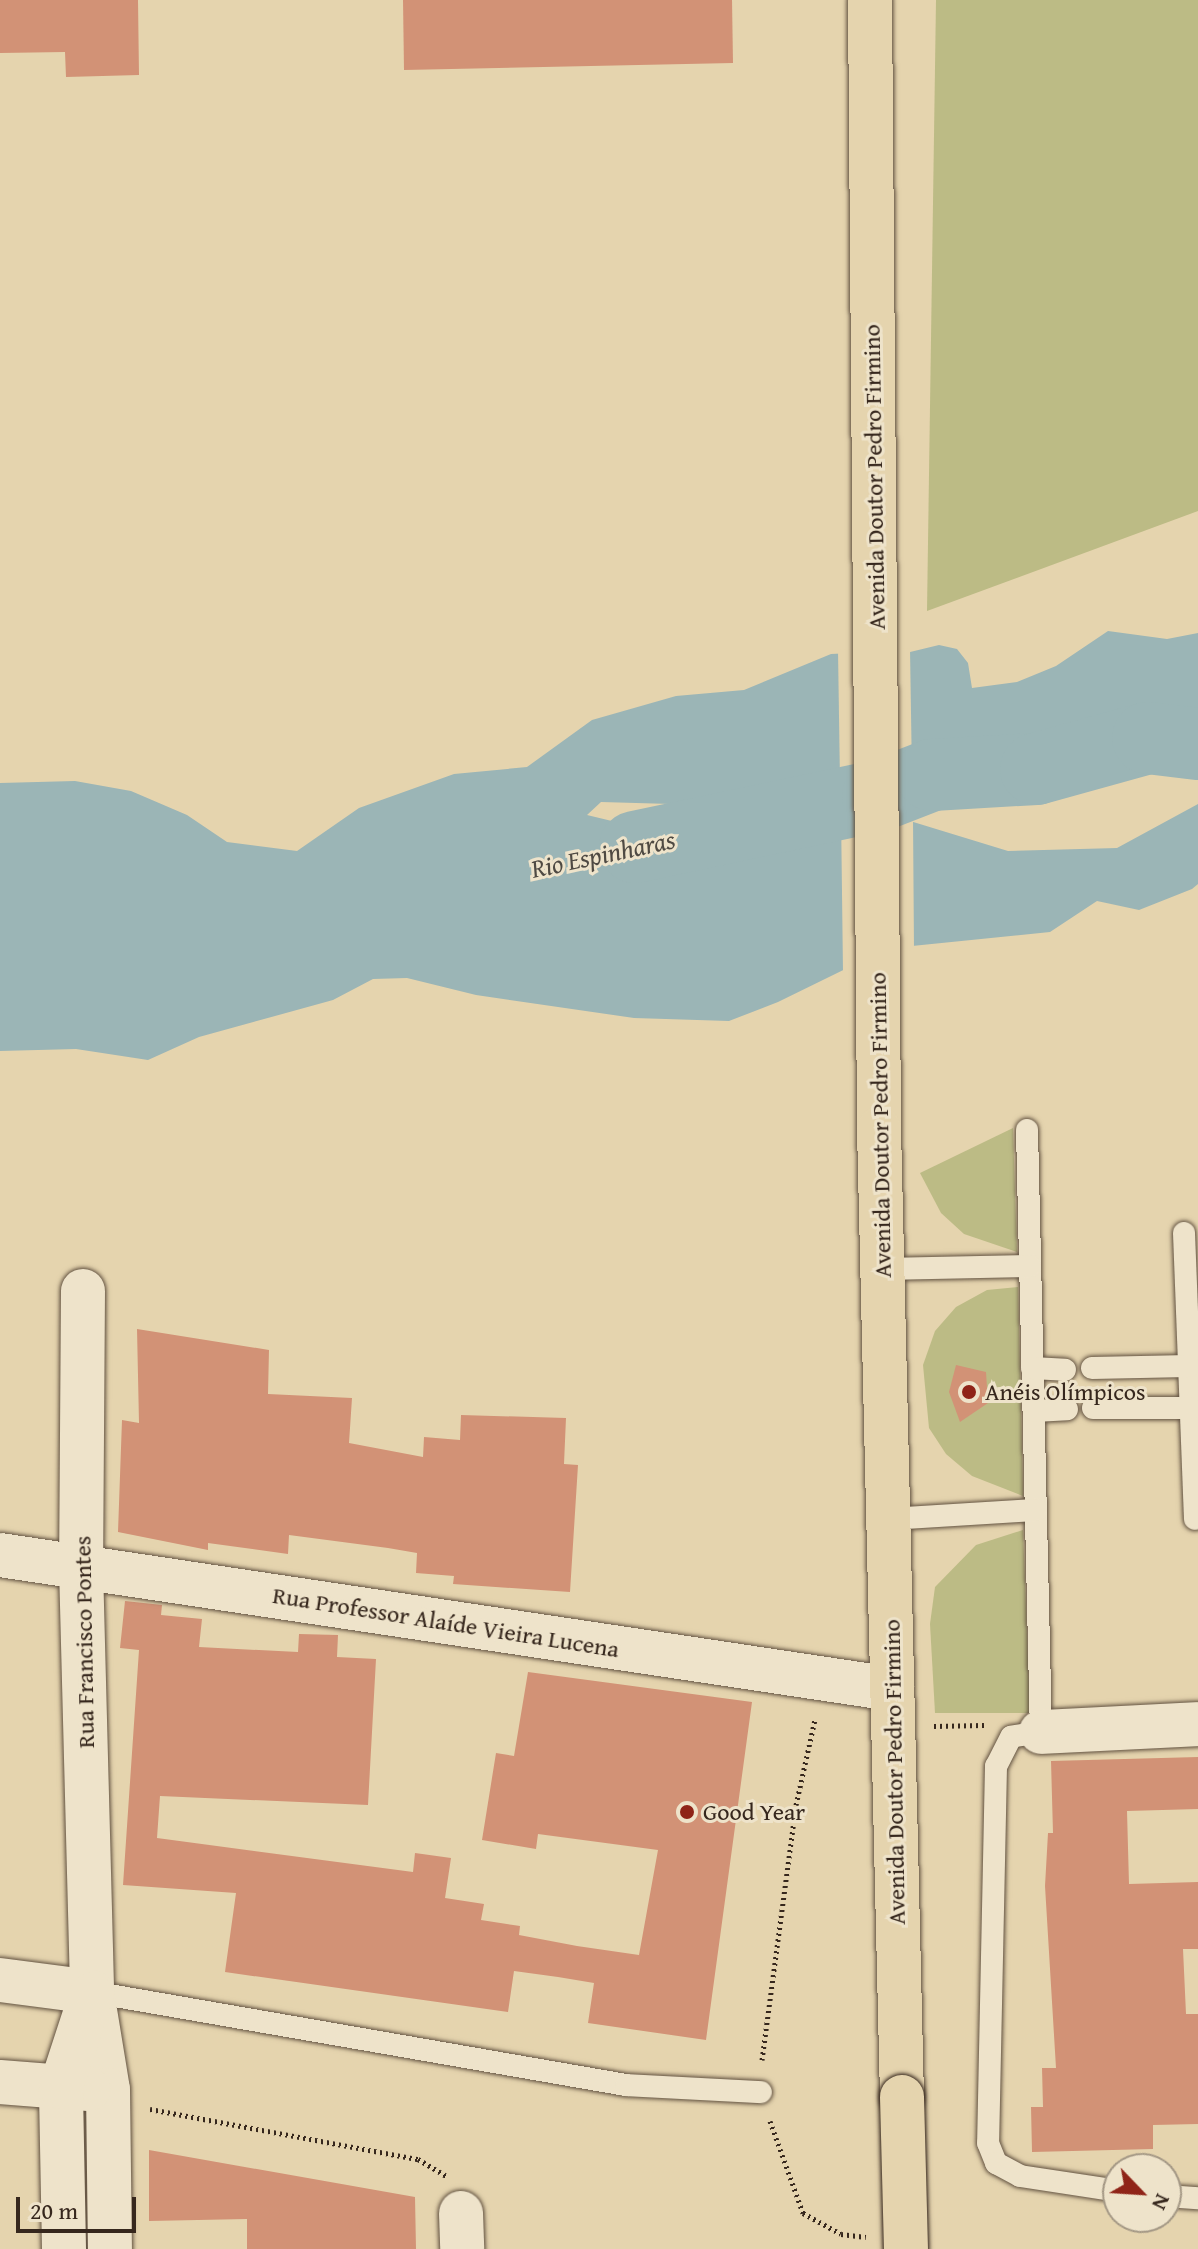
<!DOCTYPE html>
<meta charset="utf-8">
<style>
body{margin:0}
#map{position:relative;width:1198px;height:2249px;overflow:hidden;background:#e5d4ae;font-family:"Gentium Book Plus",serif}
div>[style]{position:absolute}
.green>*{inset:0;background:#bcbb85}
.water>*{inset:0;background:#9bb5b6}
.pier>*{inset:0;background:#e5d4ae}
.river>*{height:72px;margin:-36px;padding:0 36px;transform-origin:36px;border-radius:36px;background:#9bb5b6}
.building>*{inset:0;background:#d29276}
.path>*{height:5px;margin-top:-2.5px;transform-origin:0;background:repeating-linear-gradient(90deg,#36271d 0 2px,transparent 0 6px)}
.roads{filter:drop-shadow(0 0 2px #625241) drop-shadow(0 0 2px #625241)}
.lane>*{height:22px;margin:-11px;padding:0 11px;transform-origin:11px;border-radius:11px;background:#eee3ca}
.street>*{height:44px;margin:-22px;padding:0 22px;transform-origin:22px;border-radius:22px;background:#eee3ca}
.primary>*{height:44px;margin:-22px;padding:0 22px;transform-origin:22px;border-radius:22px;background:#e5d4ae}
.bridges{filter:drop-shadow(0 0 2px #36271d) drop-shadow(0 0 2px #36271d)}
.primary-bridge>*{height:44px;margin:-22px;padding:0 22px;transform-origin:22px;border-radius:22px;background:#e5d4ae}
.dots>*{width:22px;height:22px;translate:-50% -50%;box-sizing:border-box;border:4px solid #eee3ca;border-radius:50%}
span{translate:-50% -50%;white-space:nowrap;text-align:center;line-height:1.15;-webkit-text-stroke:6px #eee3ca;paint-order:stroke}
.street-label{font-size:24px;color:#36271d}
.poi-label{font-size:24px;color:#36271d}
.left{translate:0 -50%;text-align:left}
.water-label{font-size:26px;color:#4f4a43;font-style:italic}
.north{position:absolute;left:1102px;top:2153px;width:80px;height:80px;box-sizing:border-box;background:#eee3ca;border:2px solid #a49885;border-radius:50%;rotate:115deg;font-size:22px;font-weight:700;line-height:32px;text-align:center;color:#36271d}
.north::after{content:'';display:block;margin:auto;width:28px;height:36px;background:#8f2418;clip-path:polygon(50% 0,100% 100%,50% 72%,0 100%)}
.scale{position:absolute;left:16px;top:2197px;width:120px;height:36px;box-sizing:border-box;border:4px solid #36271d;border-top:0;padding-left:10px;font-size:24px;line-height:28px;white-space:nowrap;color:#36271d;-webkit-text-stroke:6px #eee3ca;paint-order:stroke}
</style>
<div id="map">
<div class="green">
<i style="clip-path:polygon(936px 0,1198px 0,1198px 511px,927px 611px)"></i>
<i style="clip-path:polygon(1013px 1128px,1017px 1252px,964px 1234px,941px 1213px,920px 1173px)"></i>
<i style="clip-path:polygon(1018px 1287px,1023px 1496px,972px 1476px,946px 1454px,929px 1428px,923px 1365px,935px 1331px,956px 1307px,987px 1290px)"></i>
<i style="clip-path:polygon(1023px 1530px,1030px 1713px,935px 1713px,930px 1624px,935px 1587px,976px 1545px)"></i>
</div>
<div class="water">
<i style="clip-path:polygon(1108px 631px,1167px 639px,1198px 633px,1198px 752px,1153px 751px,1084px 768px,905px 774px,906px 653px,939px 645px,957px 649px,968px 663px,972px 688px,1017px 682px,1056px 666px)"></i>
<i style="clip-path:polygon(874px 652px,874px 776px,830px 779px,800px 793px,671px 804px,601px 802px,587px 815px,645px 829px,873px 813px,876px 954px,778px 1002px,729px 1021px,634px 1018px,476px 995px,407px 978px,373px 979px,333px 1000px,199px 1037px,148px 1060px,76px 1049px,0 1051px,0 783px,75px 781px,131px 791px,187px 815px,227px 842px,297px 851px,359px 808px,454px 774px,527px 767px,592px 720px,676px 696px,744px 690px,831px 654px)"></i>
<i style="clip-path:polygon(1198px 804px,1198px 884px,1192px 889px,1139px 910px,1097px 901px,1050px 932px,912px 946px,910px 821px,1008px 851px,1117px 848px)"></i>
</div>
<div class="pier">
<i style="clip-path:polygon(910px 648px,912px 777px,840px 782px,838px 650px)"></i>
<i style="clip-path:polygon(873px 809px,913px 818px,914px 950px,882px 955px,843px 973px,841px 813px)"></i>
</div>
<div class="river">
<i style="left:635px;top:847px;width:248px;rotate:-11.9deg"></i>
<i style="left:878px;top:796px;width:58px;rotate:-21.3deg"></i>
<i style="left:932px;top:775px;width:104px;rotate:-3.3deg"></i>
<i style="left:1036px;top:769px;width:116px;rotate:-15.5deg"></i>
<i style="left:1148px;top:738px;width:50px;rotate:6.8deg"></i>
</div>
<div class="building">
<i style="clip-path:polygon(0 0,138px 0,139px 75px,66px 77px,65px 52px,0 53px)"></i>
<i style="clip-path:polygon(403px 0,732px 0,733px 63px,404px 70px)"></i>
<i style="clip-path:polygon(137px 1329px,269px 1350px,268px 1394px,352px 1398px,349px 1443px,423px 1457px,424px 1437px,460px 1440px,461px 1415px,566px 1418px,564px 1464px,578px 1465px,570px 1592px,453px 1584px,454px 1576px,416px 1573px,417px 1553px,388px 1548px,289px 1535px,288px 1554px,208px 1543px,208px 1550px,118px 1532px,122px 1420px,139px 1423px)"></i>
<i style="clip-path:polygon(956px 1365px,986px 1372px,988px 1403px,960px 1422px,949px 1392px)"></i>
<i style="clip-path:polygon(125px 1601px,162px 1605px,161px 1615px,202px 1619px,199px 1647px,298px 1652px,299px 1634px,338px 1635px,337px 1657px,376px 1659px,368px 1805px,160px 1796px,157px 1838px,413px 1872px,415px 1853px,451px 1858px,445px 1898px,484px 1904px,481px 1920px,520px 1926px,519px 1935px,577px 1946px,639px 1955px,658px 1850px,538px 1834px,536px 1849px,482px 1840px,496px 1753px,514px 1756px,528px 1672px,752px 1702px,706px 2040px,588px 2023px,594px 1983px,558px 1977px,514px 1971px,508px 2012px,225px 1972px,236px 1893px,123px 1885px,139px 1650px,120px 1648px)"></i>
<i style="clip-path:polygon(1198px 1757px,1198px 1809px,1127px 1811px,1129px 1884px,1198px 1882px,1198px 1949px,1183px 1949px,1186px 2014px,1198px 2014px,1198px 2124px,1153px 2125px,1153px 2149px,1032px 2152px,1031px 2107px,1043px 2107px,1042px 2068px,1056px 2068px,1045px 1886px,1048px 1833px,1053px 1833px,1051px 1761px)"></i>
<i style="clip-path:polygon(149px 2150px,415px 2197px,416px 2249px,247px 2249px,247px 2219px,149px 2221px)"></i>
</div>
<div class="path">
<i style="left:934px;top:1726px;width:50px;rotate:-1.1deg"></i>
<i style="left:762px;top:2060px;width:257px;rotate:-82.4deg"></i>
<i style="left:796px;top:1805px;width:88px;rotate:-77.5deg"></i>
<i style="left:150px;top:2109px;width:273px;rotate:10.6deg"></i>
<i style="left:418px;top:2159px;width:33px;rotate:31deg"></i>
<i style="left:770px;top:2121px;width:98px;rotate:70.3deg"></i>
<i style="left:803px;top:2213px;width:43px;rotate:28.9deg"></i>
<i style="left:841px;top:2234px;width:25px;rotate:7deg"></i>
</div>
<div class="roads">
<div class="lane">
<i style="left:1027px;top:1130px;width:602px;rotate:88.67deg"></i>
<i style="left:1041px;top:1732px;width:30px;rotate:171deg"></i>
<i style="left:1011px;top:1737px;width:33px;rotate:117deg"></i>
<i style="left:996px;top:1766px;width:377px;rotate:91.2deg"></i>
<i style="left:988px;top:2143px;width:22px;rotate:68deg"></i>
<i style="left:996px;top:2163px;width:27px;rotate:28deg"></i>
<i style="left:1020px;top:2176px;width:99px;rotate:8.7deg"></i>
<i style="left:1184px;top:1233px;width:286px;rotate:87.8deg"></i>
<i style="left:882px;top:1269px;width:148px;rotate:-1.2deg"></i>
<i style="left:1032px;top:1368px;width:33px;rotate:3deg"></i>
<i style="left:1092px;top:1368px;width:97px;rotate:-1.2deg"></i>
<i style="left:1093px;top:1408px;width:97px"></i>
<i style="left:1034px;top:1411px;width:33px;rotate:-3deg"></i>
<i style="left:888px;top:1519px;width:148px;rotate:-3.5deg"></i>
<i style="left:92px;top:1992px;width:542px;rotate:9.88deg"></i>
<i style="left:626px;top:2085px;width:135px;rotate:3deg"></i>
<i style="left:1166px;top:2196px;width:32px;rotate:4deg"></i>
</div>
<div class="street">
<i style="left:83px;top:1291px;width:276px;rotate:90.4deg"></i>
<i style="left:81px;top:1567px;width:425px;rotate:88.5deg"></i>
<i style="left:92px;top:1992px;width:99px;rotate:80.7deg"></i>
<i style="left:108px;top:2090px;width:159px;rotate:89.3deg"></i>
<i style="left:0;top:1555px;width:902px;rotate:8.54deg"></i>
<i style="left:1041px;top:1732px;width:157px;rotate:-2.9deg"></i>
<i style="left:0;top:1980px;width:93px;rotate:7.4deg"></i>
<i style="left:0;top:2082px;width:89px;rotate:4.5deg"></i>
<i style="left:461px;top:2213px;width:36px;rotate:88deg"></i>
<i style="left:64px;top:2249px;width:162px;rotate:-91.1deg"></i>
<i style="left:61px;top:2087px;width:97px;rotate:-71.9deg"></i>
</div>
<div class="primary">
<i style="left:870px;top:0;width:1129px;rotate:89.54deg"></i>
<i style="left:879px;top:1129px;width:968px;rotate:88.64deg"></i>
</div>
</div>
<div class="bridges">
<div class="primary-bridge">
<i style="left:902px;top:2097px;width:152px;rotate:88.5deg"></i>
</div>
</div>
<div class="dots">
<i style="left:969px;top:1392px;background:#8f2418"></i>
<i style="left:687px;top:1812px;background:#8f2418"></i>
</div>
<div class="street-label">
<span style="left:874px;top:477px;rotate:-91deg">Avenida Doutor Pedro Firmino</span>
<span style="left:880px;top:1125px;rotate:-91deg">Avenida Doutor Pedro Firmino</span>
<span style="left:446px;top:1622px;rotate:9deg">Rua Professor Alaíde Vieira Lucena</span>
<span style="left:84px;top:1642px;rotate:-91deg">Rua Francisco Pontes</span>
<span style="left:894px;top:1772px;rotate:-91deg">Avenida Doutor Pedro Firmino</span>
</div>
<div class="poi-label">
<span class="left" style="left:985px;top:1392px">Anéis Olímpicos</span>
<span class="left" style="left:703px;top:1812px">Good Year</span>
</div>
<div class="water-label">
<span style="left:603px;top:854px;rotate:-12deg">Rio Espinharas</span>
</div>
<div class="north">N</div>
<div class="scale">20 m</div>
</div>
